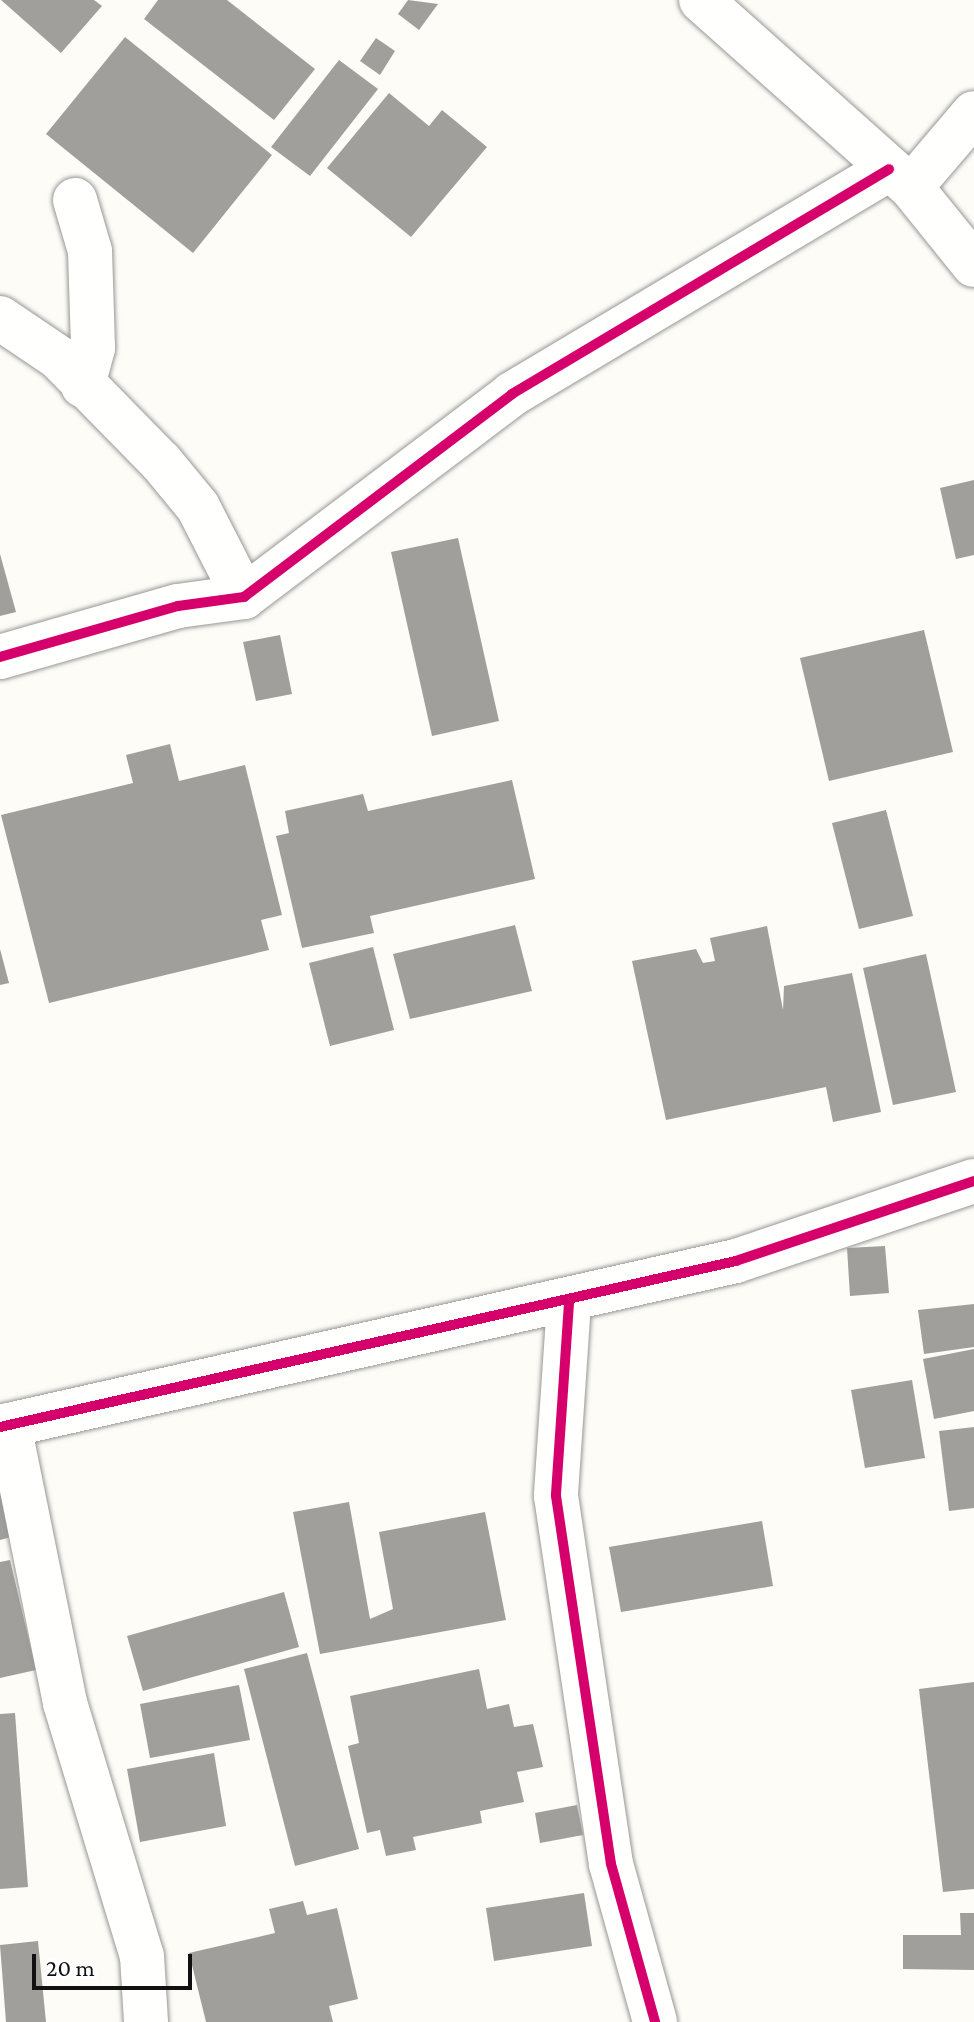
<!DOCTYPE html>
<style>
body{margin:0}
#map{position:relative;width:974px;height:2022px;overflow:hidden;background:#fdfcf7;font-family:"Crimson Pro",serif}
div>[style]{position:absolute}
.building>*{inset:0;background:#a19f9c}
.roads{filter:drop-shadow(0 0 2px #979795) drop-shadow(0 0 2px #979795)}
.minor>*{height:44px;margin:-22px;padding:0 22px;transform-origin:22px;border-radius:22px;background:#fffffe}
.cycleway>*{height:10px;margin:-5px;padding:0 5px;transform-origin:5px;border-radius:5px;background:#d6006c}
span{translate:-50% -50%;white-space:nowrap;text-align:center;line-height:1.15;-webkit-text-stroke:8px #fff;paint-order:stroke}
.scale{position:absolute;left:32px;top:1954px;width:160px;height:36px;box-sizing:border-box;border:4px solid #111;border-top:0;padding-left:10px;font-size:24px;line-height:28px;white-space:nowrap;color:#111;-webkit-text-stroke:6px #fff;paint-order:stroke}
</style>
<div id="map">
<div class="building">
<i style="clip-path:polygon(1px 0,94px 0,102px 6px,61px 53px)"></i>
<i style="clip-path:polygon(158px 0,227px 0,315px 69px,274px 120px,144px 19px)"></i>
<i style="clip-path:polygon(408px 0,438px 4px,419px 30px,398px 14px)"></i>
<i style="clip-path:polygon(125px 37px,272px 155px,193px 253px,46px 134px)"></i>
<i style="clip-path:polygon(376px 38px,395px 51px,380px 75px,360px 61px)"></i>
<i style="clip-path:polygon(339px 60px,378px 89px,310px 176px,271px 147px)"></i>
<i style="clip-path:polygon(389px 93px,429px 126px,442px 110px,487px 147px,411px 237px,327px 168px)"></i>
<i style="clip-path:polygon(974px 480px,974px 555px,956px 559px,940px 488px)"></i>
<i style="clip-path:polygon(458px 538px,499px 721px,432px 736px,391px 552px)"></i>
<i style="clip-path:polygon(0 554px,16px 612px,0 616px)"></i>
<i style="clip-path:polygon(924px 630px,953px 752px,829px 781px,800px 658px)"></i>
<i style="clip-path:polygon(280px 635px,292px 694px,256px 701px,243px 642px)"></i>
<i style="clip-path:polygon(170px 744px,179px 781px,245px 765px,282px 915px,261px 920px,269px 950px,49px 1003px,1px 815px,133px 783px,126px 755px)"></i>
<i style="clip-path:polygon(512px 780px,535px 879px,370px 916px,374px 933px,302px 948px,276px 836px,289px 833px,285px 811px,363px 794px,368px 811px)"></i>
<i style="clip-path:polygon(886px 810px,913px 916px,859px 929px,832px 823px)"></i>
<i style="clip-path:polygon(515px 925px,532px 991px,410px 1019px,393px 954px)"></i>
<i style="clip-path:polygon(767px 926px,783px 1010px,784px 986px,852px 973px,881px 1112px,833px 1122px,826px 1087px,666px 1120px,632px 961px,696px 949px,703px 963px,715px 961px,710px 938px)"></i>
<i style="clip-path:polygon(373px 947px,394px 1030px,330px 1046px,309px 963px)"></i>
<i style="clip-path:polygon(0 949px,9px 983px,0 985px)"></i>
<i style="clip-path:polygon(926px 954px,956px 1092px,893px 1105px,863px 968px)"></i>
<i style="clip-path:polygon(885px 1246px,889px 1293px,850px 1296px,847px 1248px)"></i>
<i style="clip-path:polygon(974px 1304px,974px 1347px,924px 1354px,918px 1310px)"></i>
<i style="clip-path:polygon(974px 1349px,974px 1411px,934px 1419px,923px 1359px)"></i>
<i style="clip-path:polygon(912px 1380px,925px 1458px,865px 1468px,851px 1390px)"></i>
<i style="clip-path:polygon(974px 1427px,974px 1508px,949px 1511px,939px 1431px)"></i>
<i style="clip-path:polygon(0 1482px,15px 1536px,0 1540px)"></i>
<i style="clip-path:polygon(349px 1502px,370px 1619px,393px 1609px,379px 1532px,485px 1512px,506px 1620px,320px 1654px,293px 1512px)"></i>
<i style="clip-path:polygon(762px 1521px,773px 1586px,621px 1612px,609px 1547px)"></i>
<i style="clip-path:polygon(10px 1560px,36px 1670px,0 1678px,0 1562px)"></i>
<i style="clip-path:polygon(284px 1592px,299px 1647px,143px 1691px,127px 1636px)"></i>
<i style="clip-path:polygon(307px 1653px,359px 1849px,295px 1866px,244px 1669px)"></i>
<i style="clip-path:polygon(479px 1669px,487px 1709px,509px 1704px,514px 1727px,533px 1724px,543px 1767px,517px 1772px,524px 1802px,480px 1811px,482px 1823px,413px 1837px,416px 1850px,386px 1856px,380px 1830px,367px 1833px,348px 1746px,359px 1743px,350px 1696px)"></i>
<i style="clip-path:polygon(974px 1682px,974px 1889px,943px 1892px,919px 1689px)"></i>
<i style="clip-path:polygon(239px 1685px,250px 1740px,150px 1758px,140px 1704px)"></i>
<i style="clip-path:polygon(15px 1713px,28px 1887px,0 1889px,0 1714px)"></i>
<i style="clip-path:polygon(214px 1753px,226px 1826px,140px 1842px,127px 1769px)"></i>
<i style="clip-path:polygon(577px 1805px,583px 1835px,540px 1843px,535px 1813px)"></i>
<i style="clip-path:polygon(584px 1893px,592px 1946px,494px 1961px,486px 1908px)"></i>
<i style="clip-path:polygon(303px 1901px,307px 1915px,337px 1908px,358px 1999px,329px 2006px,333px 2022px,206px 2022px,189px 1953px,275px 1933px,269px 1909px)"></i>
<i style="clip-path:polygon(960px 1913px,974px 1913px,974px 1970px,903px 1969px,903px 1935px,961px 1935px)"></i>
<i style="clip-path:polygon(38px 1941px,46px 2022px,6px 2022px,0 1945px)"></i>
</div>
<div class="roads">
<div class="minor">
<i style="left:701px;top:0;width:281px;rotate:41.7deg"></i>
<i style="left:911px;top:187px;width:100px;rotate:51.1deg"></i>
<i style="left:911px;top:187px;width:97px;rotate:-49.6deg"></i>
<i style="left:75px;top:200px;width:53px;rotate:73.6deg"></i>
<i style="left:90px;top:251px;width:97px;rotate:88.2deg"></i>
<i style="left:93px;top:348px;width:39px;rotate:105deg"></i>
<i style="left:0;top:318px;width:71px;rotate:34.1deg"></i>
<i style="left:59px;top:358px;width:146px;rotate:45.6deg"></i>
<i style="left:161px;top:462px;width:58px;rotate:50.6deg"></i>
<i style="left:198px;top:507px;width:101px;rotate:62.9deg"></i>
<i style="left:0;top:657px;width:185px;rotate:-16deg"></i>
<i style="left:178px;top:606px;width:67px;rotate:-7.8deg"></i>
<i style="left:244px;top:597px;width:336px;rotate:-37.1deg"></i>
<i style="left:512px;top:394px;width:439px;rotate:-30.8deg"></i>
<i style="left:569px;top:1303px;width:193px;rotate:93.9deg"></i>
<i style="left:556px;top:1496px;width:372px;rotate:81.5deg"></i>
<i style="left:611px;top:1864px;width:164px;rotate:74.4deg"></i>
<i style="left:9px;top:1425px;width:284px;rotate:78.6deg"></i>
<i style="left:65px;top:1703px;width:264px;rotate:73.1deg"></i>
<i style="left:142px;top:1956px;width:66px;rotate:86.5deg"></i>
<i style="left:0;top:1427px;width:754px;rotate:-12.71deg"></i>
<i style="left:736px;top:1261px;width:251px;rotate:-18.6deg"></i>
</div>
</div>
<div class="cycleway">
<i style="left:0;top:657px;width:185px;rotate:-16deg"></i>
<i style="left:178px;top:606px;width:67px;rotate:-7.8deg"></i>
<i style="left:244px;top:597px;width:336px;rotate:-37.1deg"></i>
<i style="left:512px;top:394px;width:439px;rotate:-30.8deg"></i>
<i style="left:569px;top:1303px;width:193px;rotate:93.9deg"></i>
<i style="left:556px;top:1496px;width:372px;rotate:81.5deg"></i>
<i style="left:611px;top:1864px;width:164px;rotate:74.4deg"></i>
<i style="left:0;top:1427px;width:754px;rotate:-12.71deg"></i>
<i style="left:736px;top:1261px;width:251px;rotate:-18.6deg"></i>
</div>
<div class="scale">20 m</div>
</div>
